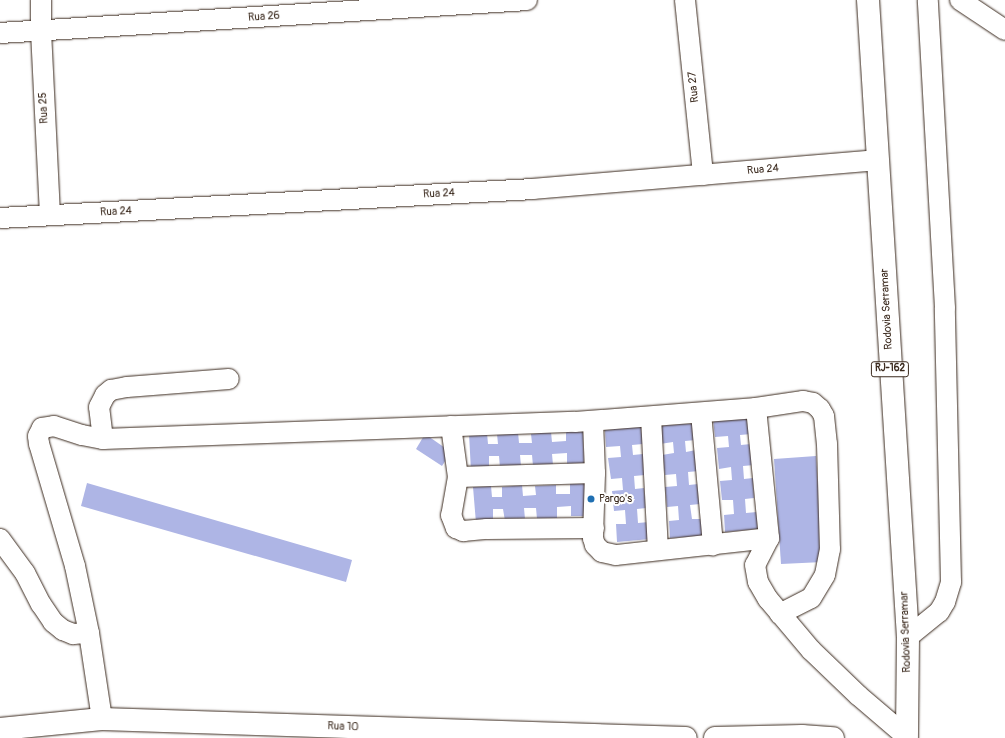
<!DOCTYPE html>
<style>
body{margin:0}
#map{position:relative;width:1005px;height:738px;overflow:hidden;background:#fff;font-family:Pangolin,sans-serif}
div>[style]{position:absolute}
.building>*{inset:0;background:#aeb5e5}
.roads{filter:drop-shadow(0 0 1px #3b2a1e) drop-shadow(0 0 1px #3b2a1e)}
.street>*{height:20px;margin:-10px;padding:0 10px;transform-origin:10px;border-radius:10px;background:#fff}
.secondary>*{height:22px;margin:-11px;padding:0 11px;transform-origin:11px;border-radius:11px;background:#fff}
.primary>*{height:22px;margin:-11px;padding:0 11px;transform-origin:11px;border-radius:11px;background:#fff}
.dots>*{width:11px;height:11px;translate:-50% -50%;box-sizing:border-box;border:2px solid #fff;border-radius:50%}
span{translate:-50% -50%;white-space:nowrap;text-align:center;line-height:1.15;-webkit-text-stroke:4px #fff;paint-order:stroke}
.shield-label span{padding:1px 3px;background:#fff;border:1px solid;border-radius:3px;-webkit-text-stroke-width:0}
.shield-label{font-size:10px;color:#3b2a1e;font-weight:700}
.street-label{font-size:11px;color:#3b2a1e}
.poi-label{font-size:11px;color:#3b2a1e}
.left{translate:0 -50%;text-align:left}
</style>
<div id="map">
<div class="building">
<i style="clip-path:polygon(749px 416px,751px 434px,740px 435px,741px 445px,751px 444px,754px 465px,743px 466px,744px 479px,753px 478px,754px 498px,745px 499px,746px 513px,757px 512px,758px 529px,725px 532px,724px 515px,734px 514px,733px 500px,722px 500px,720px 481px,732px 480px,731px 467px,719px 469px,717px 448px,729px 447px,728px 436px,715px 437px,713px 419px)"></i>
<i style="clip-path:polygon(695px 423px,696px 440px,685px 441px,686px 452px,696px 450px,699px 471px,688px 472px,689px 485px,698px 484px,700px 504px,690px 505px,692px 519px,702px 519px,703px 536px,670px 538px,669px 521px,679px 520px,678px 506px,667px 507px,665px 487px,677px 486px,676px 474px,665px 475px,662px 455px,674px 453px,673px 442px,660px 444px,658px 426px)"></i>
<i style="clip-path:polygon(641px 426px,643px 444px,632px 445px,633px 455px,643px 454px,645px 475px,634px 476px,635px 489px,644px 488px,646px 508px,637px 509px,638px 523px,649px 522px,650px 539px,617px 542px,616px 524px,626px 524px,625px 510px,614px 511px,612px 491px,623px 490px,622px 478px,611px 479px,608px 458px,621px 457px,620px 446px,606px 447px,605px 430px)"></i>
<i style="clip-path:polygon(583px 430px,584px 463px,567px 464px,567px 453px,552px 454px,553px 465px,533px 466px,532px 455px,520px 455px,521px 466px,500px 468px,499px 456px,489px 456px,489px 470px,471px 471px,469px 434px,487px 433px,488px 444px,498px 444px,497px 434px,518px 432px,519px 443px,532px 443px,531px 434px,551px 432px,552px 442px,566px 441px,566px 431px)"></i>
<i style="clip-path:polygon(425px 434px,451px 452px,442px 466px,416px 449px)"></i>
<i style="clip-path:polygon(816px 456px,823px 562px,781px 564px,774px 459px)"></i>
<i style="clip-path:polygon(87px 483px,352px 560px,346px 582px,81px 506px)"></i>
<i style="clip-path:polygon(570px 483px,587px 483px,588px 516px,571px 516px,571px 506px,557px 507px,557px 518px,537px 519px,536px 508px,524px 508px,525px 519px,505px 521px,503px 509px,493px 509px,493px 523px,476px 523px,473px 487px,491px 486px,492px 497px,502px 497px,502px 487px,522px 485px,523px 496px,536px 495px,535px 486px,556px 485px,556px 494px,570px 494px)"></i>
</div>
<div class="roads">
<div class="street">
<i style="left:41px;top:0;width:31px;rotate:90deg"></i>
<i style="left:41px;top:31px;width:184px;rotate:87.2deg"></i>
<i style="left:685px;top:0;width:176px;rotate:84.1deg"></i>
<i style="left:960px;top:0;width:54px;rotate:33.7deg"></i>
<i style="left:0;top:33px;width:528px;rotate:-3.58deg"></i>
<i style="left:0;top:218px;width:534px;rotate:-3.11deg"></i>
<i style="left:533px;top:189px;width:346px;rotate:-4.8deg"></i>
<i style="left:756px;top:408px;width:131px;rotate:84.3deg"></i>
<i style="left:769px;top:538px;width:30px;rotate:117deg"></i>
<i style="left:755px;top:565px;width:17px;rotate:80deg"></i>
<i style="left:758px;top:582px;width:20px;rotate:60deg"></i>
<i style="left:768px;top:599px;width:67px;rotate:49.9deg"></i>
<i style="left:811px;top:650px;width:66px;rotate:43.8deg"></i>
<i style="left:859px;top:696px;width:63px;rotate:40.5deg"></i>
<i style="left:701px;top:413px;width:133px;rotate:84.8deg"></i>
<i style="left:651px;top:417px;width:133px;rotate:87deg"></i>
<i style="left:593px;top:421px;width:52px;rotate:87.8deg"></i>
<i style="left:595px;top:473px;width:65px;rotate:91.8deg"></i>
<i style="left:593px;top:538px;width:7px;rotate:74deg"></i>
<i style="left:595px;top:545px;width:10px;rotate:45deg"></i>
<i style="left:602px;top:552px;width:14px;rotate:12deg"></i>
<i style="left:616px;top:555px;width:154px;rotate:-6.3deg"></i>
<i style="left:451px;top:426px;width:51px;rotate:82.2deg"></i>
<i style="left:458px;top:477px;width:39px;rotate:100deg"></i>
<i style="left:451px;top:515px;width:14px;rotate:69deg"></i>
<i style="left:456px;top:528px;width:8px;rotate:23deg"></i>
<i style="left:463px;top:531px;width:24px;rotate:-5deg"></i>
<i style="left:487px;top:529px;width:107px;rotate:-0.5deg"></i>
<i style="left:103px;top:439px;width:32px;rotate:-97deg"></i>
<i style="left:99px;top:407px;width:13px;rotate:-63deg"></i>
<i style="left:105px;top:395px;width:8px;rotate:-40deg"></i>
<i style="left:111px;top:390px;width:16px;rotate:-11deg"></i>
<i style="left:127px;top:387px;width:102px;rotate:-4.5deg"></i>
<i style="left:458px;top:477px;width:137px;rotate:-1.7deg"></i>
<i style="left:0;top:539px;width:42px;rotate:53.7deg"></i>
<i style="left:25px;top:573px;width:35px;rotate:63deg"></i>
<i style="left:41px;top:604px;width:22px;rotate:56deg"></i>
<i style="left:53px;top:622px;width:13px;rotate:39deg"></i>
<i style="left:63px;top:630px;width:11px;rotate:22deg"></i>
<i style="left:73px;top:634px;width:16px;rotate:-4deg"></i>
<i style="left:908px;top:637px;width:40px;rotate:-39deg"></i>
<i style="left:939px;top:612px;width:12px;rotate:-59deg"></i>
<i style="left:945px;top:602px;width:21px;rotate:-73deg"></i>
<i style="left:951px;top:582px;width:274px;rotate:-91.3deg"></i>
<i style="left:945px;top:308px;width:308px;rotate:-93.2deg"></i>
<i style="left:102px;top:719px;width:87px;rotate:-98.6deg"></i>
<i style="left:89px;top:633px;width:68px;rotate:-101.8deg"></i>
<i style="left:75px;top:566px;width:127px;rotate:-106.4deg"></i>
<i style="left:39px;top:444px;width:8px;rotate:-97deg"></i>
<i style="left:38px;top:436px;width:9px;rotate:-63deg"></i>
<i style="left:42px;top:428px;width:12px;rotate:-9deg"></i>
<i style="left:54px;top:426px;width:29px;rotate:18deg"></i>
<i style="left:82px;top:435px;width:21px;rotate:11deg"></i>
<i style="left:103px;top:439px;width:472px;rotate:-2.1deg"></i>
<i style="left:575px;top:422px;width:182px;rotate:-4.4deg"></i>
<i style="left:756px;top:408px;width:48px;rotate:-8.5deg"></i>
<i style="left:803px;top:401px;width:10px;rotate:11deg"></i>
<i style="left:813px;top:403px;width:9px;rotate:41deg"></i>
<i style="left:820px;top:409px;width:8px;rotate:60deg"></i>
<i style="left:824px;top:416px;width:28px;rotate:84deg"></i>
<i style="left:827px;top:444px;width:105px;rotate:88.4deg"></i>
<i style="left:830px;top:549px;width:26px;rotate:101deg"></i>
<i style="left:825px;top:575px;width:27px;rotate:121deg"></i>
<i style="left:811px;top:598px;width:35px;rotate:153deg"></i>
</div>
<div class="secondary">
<i style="left:0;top:729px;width:102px;rotate:-5.6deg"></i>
<i style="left:102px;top:719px;width:584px;rotate:1.86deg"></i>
<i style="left:715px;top:738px;width:87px;rotate:-1.3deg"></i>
<i style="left:802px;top:736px;width:31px;rotate:4deg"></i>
</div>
<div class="primary">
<i style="left:868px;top:0;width:638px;rotate:86.41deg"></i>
<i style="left:908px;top:637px;width:101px;rotate:90.6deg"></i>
</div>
</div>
<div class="dots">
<i style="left:591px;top:499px;background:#1f6fb2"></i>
</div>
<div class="shield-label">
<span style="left:890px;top:369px">RJ-162</span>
</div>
<div class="street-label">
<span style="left:264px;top:17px;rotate:-4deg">Rua 26</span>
<span style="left:694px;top:87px;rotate:-96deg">Rua 27</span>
<span style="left:44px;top:108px;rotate:-93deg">Rua 25</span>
<span style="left:763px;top:170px;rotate:-5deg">Rua 24</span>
<span style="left:439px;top:194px;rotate:-3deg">Rua 24</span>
<span style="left:116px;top:212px;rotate:-3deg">Rua 24</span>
<span style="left:887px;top:309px;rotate:-93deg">Rodovia Serramar</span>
<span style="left:906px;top:632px;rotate:-92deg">Rodovia Serramar</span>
<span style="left:343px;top:727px;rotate:2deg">Rua 10</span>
</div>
<div class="poi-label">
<span class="left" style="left:599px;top:499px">Pargo's</span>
</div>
</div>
